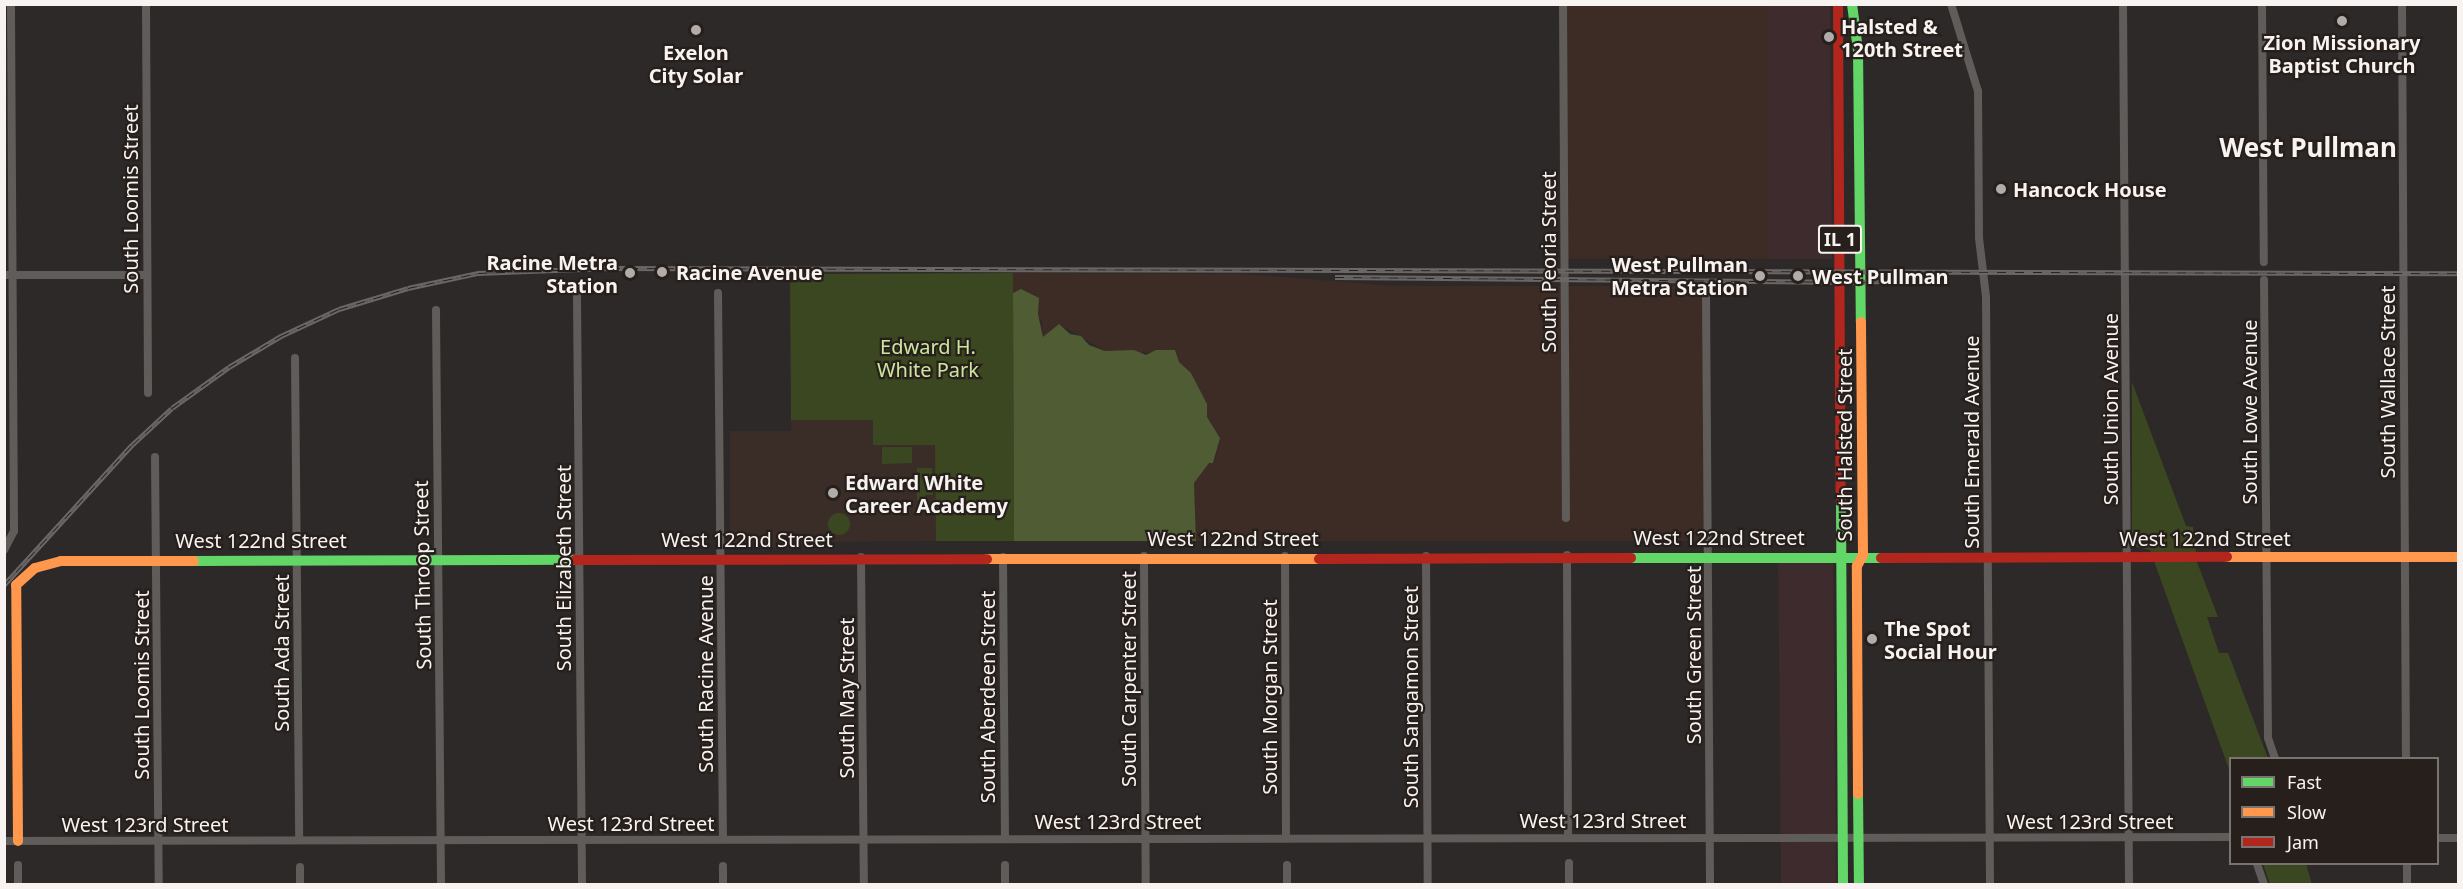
<!DOCTYPE html>
<style>
body{margin:0}
#map{position:relative;width:2463px;height:889px;overflow:hidden;background:#2d2928;font-family:"Noto Sans",sans-serif}
div>[style]{position:absolute}
.commercial>*{inset:0;background:#3d2b2e}
.industrial>*{inset:0;background:#3c2c25}
.built>*{inset:0;background:#3a2d28}
.green>*{inset:0;background:#3b4720}
.round{border-radius:50%}
.forest>*{inset:0;background:#4f5c34}
.street>*{height:8px;margin:-4px;padding:0 4px;transform-origin:4px;border-radius:4px;background:#5f5c5a}
.fast>*{height:10px;margin:-5px;padding:0 5px;transform-origin:5px;border-radius:5px;background:#63d668}
.slow>*{height:10px;margin:-5px;padding:0 5px;transform-origin:5px;border-radius:5px;background:#ff974d}
.jam>*{height:10px;margin:-5px;padding:0 5px;transform-origin:5px;border-radius:5px;background:#b3261e}
.rail>*{height:5px;margin-top:-2.5px;transform-origin:0;background:repeating-linear-gradient(90deg,#261f1b 0 9px,#6a6766 0 18px);box-sizing:border-box;border-block:2px solid #6a6766}
.dots>*{width:16px;height:16px;translate:-50% -50%;box-sizing:border-box;border:3px solid #261f1b;border-radius:50%}
span{translate:-50% -50%;white-space:nowrap;text-align:center;line-height:1.15;-webkit-text-stroke:4.5px #261f1b;paint-order:stroke}
.shield-label span{padding:2px 4px;background:#261f1b;border:2px solid;border-radius:4px;-webkit-text-stroke-width:0}
.shield-label{font-size:18px;color:#f8f3f0;font-weight:700}
.poi-label{font-size:20px;color:#f8f3f0;font-weight:700}
.left{translate:0 -50%;text-align:left}
.right{translate:-100% -50%;text-align:right}
.street-label{font-size:20px;color:#f8f3f0}
.park-label{font-size:20px;color:#cce79d}
.district-label{font-size:26px;color:#f8f3f0;font-weight:700}
.frame{position:absolute;inset:0;border:6px solid #f8f3f0;pointer-events:none}
.legend{position:absolute;left:2229px;top:757px;width:210px;height:108px;box-sizing:border-box;background:#261f1b;border:2px solid #7a7470;margin:0;padding:8px 10px;list-style:none;font-size:18px;color:#f8f3f0}
.legend li{display:flex;align-items:center;gap:12px;height:30px}
.legend b{width:30px;border:2px solid #7a7470}
</style>
<div id="map">
<div class="commercial">
<i style="clip-path:polygon(1769px 5px,1830px 5px,1832px 259px,1769px 259px)"></i>
<i style="clip-path:polygon(1778px 555px,1833px 556px,1836px 884px,1781px 884px)"></i>
</div>
<div class="industrial">
<i style="clip-path:polygon(1564px 5px,1769px 5px,1769px 259px,1566px 259px)"></i>
<i style="clip-path:polygon(1013px 273px,1244px 274px,1395px 286px,1703px 286px,1707px 541px,1196px 541px,1194px 483px,1209px 463px,1214px 463px,1220px 438px,1207px 417px,1207px 404px,1191px 373px,1178px 362px,1152px 353px,1105px 351px,1066px 328px,1043px 338px,1042px 322px,1017px 291px,1013px 293px)"></i>
</div>
<div class="built">
<i style="clip-path:polygon(791px 420px,873px 420px,873px 445px,936px 445px,936px 541px,809px 542px,794px 548px,730px 548px,730px 431px,791px 431px)"></i>
</div>
<div class="green">
<i style="clip-path:polygon(1013px 273px,1014px 541px,936px 541px,935px 445px,873px 445px,873px 420px,791px 420px,790px 274px)"></i>
<i style="clip-path:polygon(2132px 382px,2186px 526px,2193px 527px,2197px 562px,2218px 617px,2207px 617px,2219px 653px,2228px 653px,2268px 758px,2230px 758px,2230px 772px,2150px 550px,2132px 546px)"></i>
<i style="clip-path:polygon(882px 447px,912px 447px,912px 463px,882px 464px)"></i>
<i style="clip-path:polygon(917px 468px,932px 468px,933px 495px,925px 495px,925px 500px,917px 500px)"></i>
<i class="round" style="left:828px;top:513px;width:22px;height:22px"></i>
<i style="clip-path:polygon(2263px 864px,2306px 864px,2312px 884px,2270px 884px)"></i>
</div>
<div class="forest">
<i style="clip-path:polygon(1021px 289px,1039px 298px,1038px 314px,1043px 337px,1059px 324px,1070px 334px,1081px 336px,1089px 345px,1105px 351px,1134px 350px,1146px 355px,1156px 350px,1175px 350px,1179px 362px,1191px 373px,1207px 404px,1207px 417px,1220px 438px,1213px 463px,1209px 463px,1194px 483px,1196px 541px,1014px 541px,1013px 293px)"></i>
</div>
<div class="street">
<i style="left:146px;top:4px;width:389px;rotate:89.7deg"></i>
<i style="left:1563px;top:4px;width:514px;rotate:89.67deg"></i>
<i style="left:1951px;top:4px;width:91px;rotate:72.8deg"></i>
<i style="left:1978px;top:91px;width:147px;rotate:89.6deg"></i>
<i style="left:1979px;top:238px;width:59px;rotate:83.2deg"></i>
<i style="left:1986px;top:297px;width:587px;rotate:89.61deg"></i>
<i style="left:2123px;top:4px;width:880px;rotate:89.61deg"></i>
<i style="left:2262px;top:4px;width:258px;rotate:89.6deg"></i>
<i style="left:2402px;top:4px;width:754px;rotate:89.7deg"></i>
<i style="left:4px;top:275px;width:143px"></i>
<i style="left:2264px;top:280px;width:458px;rotate:89.5deg"></i>
<i style="left:2268px;top:738px;width:21px;rotate:71deg"></i>
<i style="left:718px;top:293px;width:546px;rotate:89.48deg"></i>
<i style="left:1706px;top:293px;width:591px;rotate:89.61deg"></i>
<i style="left:577px;top:296px;width:588px;rotate:89.51deg"></i>
<i style="left:436px;top:310px;width:574px;rotate:89.5deg"></i>
<i style="left:295px;top:358px;width:482px;rotate:89.5deg"></i>
<i style="left:155px;top:457px;width:427px;rotate:89.5deg"></i>
<i style="left:4px;top:550px;width:21px;rotate:-62deg"></i>
<i style="left:14px;top:531px;width:527px;rotate:-90.33deg"></i>
<i style="left:1567px;top:555px;width:282px;rotate:89.8deg"></i>
<i style="left:1144px;top:556px;width:328px;rotate:89.7deg"></i>
<i style="left:1285px;top:556px;width:282px;rotate:89.8deg"></i>
<i style="left:1426px;top:556px;width:328px;rotate:89.7deg"></i>
<i style="left:861px;top:557px;width:327px;rotate:89.5deg"></i>
<i style="left:1003px;top:557px;width:281px;rotate:89.6deg"></i>
<i style="left:2438px;top:838px;width:20px"></i>
<i style="left:4px;top:841px;width:2226px;rotate:-0.1deg"></i>
<i style="left:1569px;top:863px;width:21px;rotate:90deg"></i>
<i style="left:2257px;top:864px;width:21px;rotate:71deg"></i>
<i style="left:2407px;top:864px;width:20px;rotate:90deg"></i>
<i style="left:18px;top:865px;width:19px;rotate:90deg"></i>
<i style="left:1005px;top:865px;width:19px;rotate:90deg"></i>
<i style="left:1287px;top:865px;width:19px;rotate:90deg"></i>
<i style="left:723px;top:866px;width:18px;rotate:90deg"></i>
<i style="left:300px;top:867px;width:17px;rotate:90deg"></i>
</div>
<div class="fast">
<i style="left:1852px;top:4px;width:46px;rotate:82.6deg"></i>
<i style="left:1858px;top:50px;width:272px;rotate:89.4deg"></i>
<i style="left:1841px;top:500px;width:384px;rotate:89.7deg"></i>
<i style="left:1631px;top:558px;width:250px"></i>
<i style="left:194px;top:561px;width:381px;rotate:-0.2deg"></i>
<i style="left:1858px;top:794px;width:90px;rotate:89.4deg"></i>
</div>
<div class="slow">
<i style="left:2227px;top:557px;width:231px"></i>
<i style="left:987px;top:559px;width:332px"></i>
<i style="left:1858px;top:794px;width:228px;rotate:-90.3deg"></i>
<i style="left:1857px;top:566px;width:13px;rotate:-61deg"></i>
<i style="left:1863px;top:555px;width:233px;rotate:-90.5deg"></i>
<i style="left:18px;top:841px;width:256px;rotate:-90.4deg"></i>
<i style="left:16px;top:585px;width:25px;rotate:-42deg"></i>
<i style="left:35px;top:568px;width:27px;rotate:-15deg"></i>
<i style="left:61px;top:561px;width:133px"></i>
</div>
<div class="jam">
<i style="left:1838px;top:4px;width:496px;rotate:89.7deg"></i>
<i style="left:1881px;top:558px;width:346px;rotate:-0.2deg"></i>
<i style="left:1319px;top:559px;width:312px;rotate:-0.2deg"></i>
<i style="left:575px;top:560px;width:412px;rotate:-0.1deg"></i>
</div>
<div class="rail">
<i style="left:1335px;top:277px;width:526px;rotate:0.54deg"></i>
<i style="left:1861px;top:282px;width:59px;rotate:-2.9deg"></i>
<i style="left:4px;top:585px;width:190px;rotate:-47.6deg"></i>
<i style="left:132px;top:445px;width:54px;rotate:-42.8deg"></i>
<i style="left:172px;top:408px;width:70px;rotate:-35.7deg"></i>
<i style="left:229px;top:367px;width:61px;rotate:-30.8deg"></i>
<i style="left:281px;top:336px;width:64px;rotate:-25deg"></i>
<i style="left:339px;top:309px;width:72px;rotate:-16.9deg"></i>
<i style="left:408px;top:288px;width:72px;rotate:-12.1deg"></i>
<i style="left:478px;top:273px;width:133px;rotate:-2.2deg"></i>
<i style="left:611px;top:268px;width:1847px;rotate:0.16deg"></i>
</div>
<div class="dots">
<i style="left:2342px;top:21px;background:#b1acaa"></i>
<i style="left:696px;top:30px;background:#b1acaa"></i>
<i style="left:1829px;top:37px;background:#b1acaa"></i>
<i style="left:2001px;top:189px;background:#b1acaa"></i>
<i style="left:662px;top:272px;background:#b1acaa"></i>
<i style="left:630px;top:273px;background:#b1acaa"></i>
<i style="left:1760px;top:276px;background:#b1acaa"></i>
<i style="left:1798px;top:276px;background:#b1acaa"></i>
<i style="left:833px;top:493px;background:#b1acaa"></i>
<i style="left:1872px;top:639px;background:#b1acaa"></i>
</div>
<div class="shield-label">
<span style="left:1840px;top:239px">IL 1</span>
</div>
<div class="poi-label">
<span class="left" style="left:1841px;top:38px">Halsted &amp;<br>120th Street</span>
<span style="left:2342px;top:54px">Zion Missionary<br>Baptist Church</span>
<span style="left:696px;top:64px">Exelon<br>City Solar</span>
<span class="left" style="left:2013px;top:189px">Hancock House</span>
<span class="right" style="left:618px;top:274px">Racine Metra<br>Station</span>
<span class="right" style="left:1748px;top:276px">West Pullman<br>Metra Station</span>
<span class="left" style="left:676px;top:272px">Racine Avenue</span>
<span class="left" style="left:1812px;top:276px">West Pullman</span>
<span class="left" style="left:845px;top:494px">Edward White<br>Career Academy</span>
<span class="left" style="left:1884px;top:640px">The Spot<br>Social Hour</span>
</div>
<div class="street-label">
<span style="left:130px;top:199px;rotate:-90deg">South Loomis Street</span>
<span style="left:1548px;top:262px;rotate:-90deg">South Peoria Street</span>
<span style="left:2387px;top:382px;rotate:-90deg">South Wallace Street</span>
<span style="left:2110px;top:409px;rotate:-90deg">South Union Avenue</span>
<span style="left:2249px;top:412px;rotate:-90deg">South Lowe Avenue</span>
<span style="left:1971px;top:442px;rotate:-90deg">South Emerald Avenue</span>
<span style="left:1844px;top:445px;rotate:-90deg">South Halsted Street</span>
<span style="left:1719px;top:537px">West 122nd Street</span>
<span style="left:1233px;top:538px">West 122nd Street</span>
<span style="left:2205px;top:538px">West 122nd Street</span>
<span style="left:747px;top:539px">West 122nd Street</span>
<span style="left:261px;top:540px">West 122nd Street</span>
<span style="left:563px;top:568px;rotate:-90deg">South Elizabeth Street</span>
<span style="left:422px;top:575px;rotate:-91deg">South Throop Street</span>
<span style="left:281px;top:653px;rotate:-90deg">South Ada Street</span>
<span style="left:1693px;top:655px;rotate:-90deg">South Green Street</span>
<span style="left:705px;top:674px;rotate:-90deg">South Racine Avenue</span>
<span style="left:1128px;top:679px;rotate:-90deg">South Carpenter Street</span>
<span style="left:141px;top:685px;rotate:-90deg">South Loomis Street</span>
<span style="left:987px;top:697px;rotate:-90deg">South Aberdeen Street</span>
<span style="left:1269px;top:697px;rotate:-90deg">South Morgan Street</span>
<span style="left:1410px;top:697px;rotate:-90deg">South Sangamon Street</span>
<span style="left:846px;top:698px;rotate:-90deg">South May Street</span>
<span style="left:1603px;top:820px">West 123rd Street</span>
<span style="left:1118px;top:821px">West 123rd Street</span>
<span style="left:2090px;top:821px">West 123rd Street</span>
<span style="left:631px;top:823px">West 123rd Street</span>
<span style="left:145px;top:824px">West 123rd Street</span>
</div>
<div class="park-label">
<span style="left:928px;top:358px">Edward H.<br>White Park</span>
</div>
<div class="district-label">
<span style="left:2308px;top:148px">West Pullman</span>
</div>
<div class="frame"></div>
<ul class="legend">
<li><b style="height:8px;background:#63d668"></b>Fast</li>
<li><b style="height:8px;background:#ff974d"></b>Slow</li>
<li><b style="height:8px;background:#b3261e"></b>Jam</li>
</ul>
</div>
